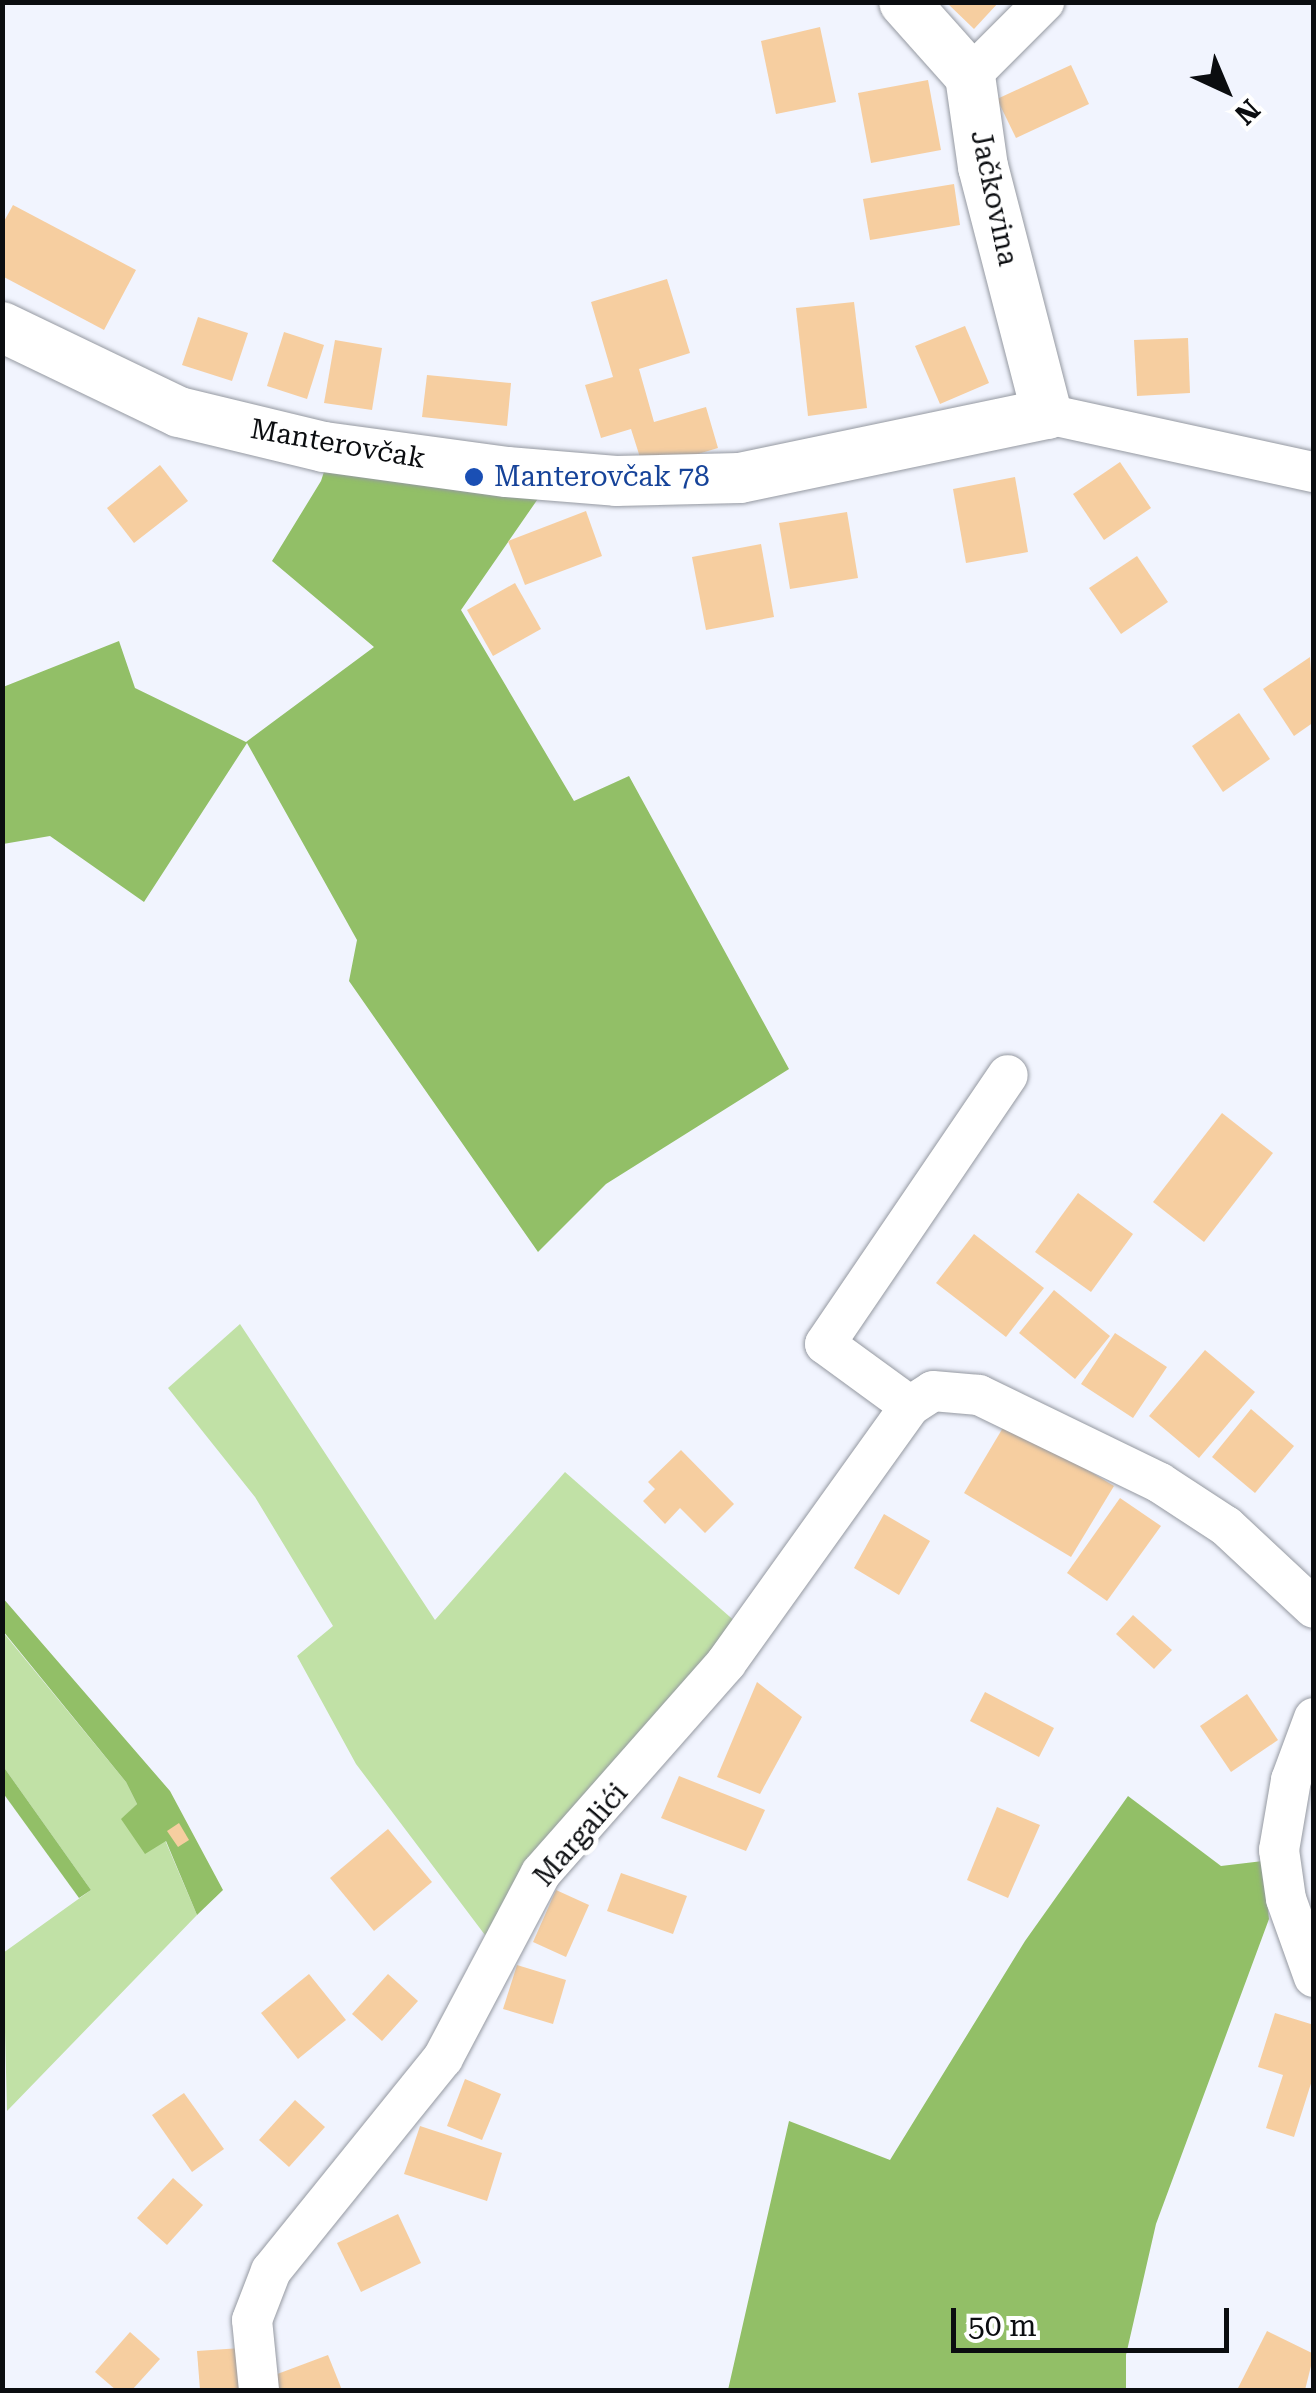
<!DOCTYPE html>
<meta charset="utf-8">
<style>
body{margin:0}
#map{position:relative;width:1316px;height:2393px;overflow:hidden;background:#f1f4fe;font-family:"Roboto Serif",serif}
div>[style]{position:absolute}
.green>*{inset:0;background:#c1e1a6}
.forest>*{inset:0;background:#92bf67}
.building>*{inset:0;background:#f6cea0}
.roads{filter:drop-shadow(0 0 2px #9599a1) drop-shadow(0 0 2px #9599a1)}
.minor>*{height:40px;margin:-20px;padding:0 20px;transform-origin:20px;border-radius:20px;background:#fff}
.tertiary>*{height:50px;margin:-25px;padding:0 25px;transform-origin:25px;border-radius:25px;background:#fff}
.dots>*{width:28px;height:28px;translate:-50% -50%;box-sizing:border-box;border:5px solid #fff;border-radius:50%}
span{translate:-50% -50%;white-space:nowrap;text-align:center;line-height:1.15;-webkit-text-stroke:10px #fff;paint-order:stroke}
.street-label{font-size:28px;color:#0b0d10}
.transit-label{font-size:28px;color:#164399}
.left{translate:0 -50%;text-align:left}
.frame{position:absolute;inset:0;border:5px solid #0b0d10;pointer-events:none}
.north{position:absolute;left:1176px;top:40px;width:100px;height:100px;-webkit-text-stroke:8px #fff;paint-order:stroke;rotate:136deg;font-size:28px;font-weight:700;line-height:40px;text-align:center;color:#0b0d10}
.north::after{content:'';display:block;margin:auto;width:35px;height:45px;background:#0b0d10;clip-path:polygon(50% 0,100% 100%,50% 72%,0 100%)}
.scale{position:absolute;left:951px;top:2308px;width:278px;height:45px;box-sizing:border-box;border:5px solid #0b0d10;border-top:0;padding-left:12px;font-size:30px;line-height:35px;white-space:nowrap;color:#0b0d10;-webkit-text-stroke:8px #fff;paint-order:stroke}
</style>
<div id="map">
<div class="green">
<i style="clip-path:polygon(240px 1324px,435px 1620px,565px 1472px,738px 1624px,488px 1939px,356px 1764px,297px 1656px,333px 1626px,255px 1497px,168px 1388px)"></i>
<i style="clip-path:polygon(2px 1631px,126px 1782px,137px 1804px,122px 1819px,165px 1840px,197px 1915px,7px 2111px,3px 1953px,91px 1890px,3px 1766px)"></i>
</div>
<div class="forest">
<i style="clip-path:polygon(335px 438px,562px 464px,461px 610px,574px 801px,629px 776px,789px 1069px,606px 1184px,538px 1252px,349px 981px,357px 940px,247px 743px,144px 902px,50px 836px,3px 844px,3px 687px,119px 641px,135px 688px,246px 742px,374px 647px,272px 561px,321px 481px)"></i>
<i style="clip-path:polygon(2px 1597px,170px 1791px,223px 1890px,197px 1915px,166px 1841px,145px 1854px,121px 1819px,137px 1804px,126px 1782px,3px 1631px)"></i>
<i style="clip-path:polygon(3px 1766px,91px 1890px,79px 1898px,3px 1793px)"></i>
<i style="clip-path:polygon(1128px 1796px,1221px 1866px,1263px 1861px,1269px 1919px,1156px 2224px,1126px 2355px,1126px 2390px,728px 2390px,789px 2121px,890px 2160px,1025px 1941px)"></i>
</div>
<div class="building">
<i style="clip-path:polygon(946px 2px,999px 2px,974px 29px)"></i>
<i style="clip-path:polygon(820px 27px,836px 102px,776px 114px,761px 41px)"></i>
<i style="clip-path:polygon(1071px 65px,1089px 104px,1016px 138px,997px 99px)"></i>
<i style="clip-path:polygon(928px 80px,941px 150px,871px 163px,858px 93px)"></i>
<i style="clip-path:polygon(954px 184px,960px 225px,870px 240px,863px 199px)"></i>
<i style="clip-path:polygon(13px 205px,136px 270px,104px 330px,2px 276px,2px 225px)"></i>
<i style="clip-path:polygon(667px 279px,690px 353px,639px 369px,654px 422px,706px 407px,718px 448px,644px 470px,631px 429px,601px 438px,585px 385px,613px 377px,591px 302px)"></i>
<i style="clip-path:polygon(854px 302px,867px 408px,808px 416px,796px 308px)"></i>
<i style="clip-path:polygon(198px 317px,248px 333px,232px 381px,182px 365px)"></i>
<i style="clip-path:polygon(965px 326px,989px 383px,940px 404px,915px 346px)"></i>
<i style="clip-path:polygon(284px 332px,324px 345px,307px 399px,267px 386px)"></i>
<i style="clip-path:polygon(1188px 338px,1190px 393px,1137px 396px,1134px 340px)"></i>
<i style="clip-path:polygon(335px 340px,382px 348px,372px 410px,324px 403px)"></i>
<i style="clip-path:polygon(427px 375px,511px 383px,507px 426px,422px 417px)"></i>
<i style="clip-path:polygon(1120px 462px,1151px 508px,1104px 540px,1073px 494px)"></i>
<i style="clip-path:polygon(160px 465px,188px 501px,134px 543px,107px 508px)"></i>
<i style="clip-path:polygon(1015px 477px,1028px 552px,966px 563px,953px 489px)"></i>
<i style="clip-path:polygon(586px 511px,602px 556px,525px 585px,508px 541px)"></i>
<i style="clip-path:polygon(847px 512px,858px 578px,790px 589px,779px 523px)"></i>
<i style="clip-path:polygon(761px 544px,774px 617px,706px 630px,692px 557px)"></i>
<i style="clip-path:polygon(1137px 556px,1168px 602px,1121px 634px,1089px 588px)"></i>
<i style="clip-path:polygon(515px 583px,541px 629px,493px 656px,467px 610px)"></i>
<i style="clip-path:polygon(1310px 657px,1314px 722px,1294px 736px,1263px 689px)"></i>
<i style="clip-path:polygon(1239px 713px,1270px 759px,1223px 792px,1192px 746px)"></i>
<i style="clip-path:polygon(1222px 1113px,1273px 1153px,1204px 1242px,1153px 1202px)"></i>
<i style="clip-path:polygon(1078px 1193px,1133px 1234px,1091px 1292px,1035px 1252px)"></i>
<i style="clip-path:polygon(974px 1234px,1044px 1288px,1006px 1337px,936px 1283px)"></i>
<i style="clip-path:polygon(1054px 1290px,1110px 1336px,1075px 1379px,1019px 1333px)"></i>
<i style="clip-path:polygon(1115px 1333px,1167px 1367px,1133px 1418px,1081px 1384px)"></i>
<i style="clip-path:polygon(1205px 1350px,1255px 1392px,1199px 1458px,1149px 1416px)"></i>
<i style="clip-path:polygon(1251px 1409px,1294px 1446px,1255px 1493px,1212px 1457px)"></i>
<i style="clip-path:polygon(1007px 1421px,1114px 1486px,1071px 1557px,964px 1493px)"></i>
<i style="clip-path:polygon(681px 1450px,734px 1504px,705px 1533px,680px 1508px,665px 1524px,643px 1501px,655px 1489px,648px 1482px)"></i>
<i style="clip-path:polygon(1120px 1498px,1161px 1526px,1107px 1601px,1067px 1573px)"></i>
<i style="clip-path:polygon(884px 1514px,930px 1541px,899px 1595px,854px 1568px)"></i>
<i style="clip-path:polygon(1133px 1615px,1172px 1650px,1154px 1669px,1116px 1634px)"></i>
<i style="clip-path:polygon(757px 1682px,802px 1717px,760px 1794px,717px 1777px)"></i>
<i style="clip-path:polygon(985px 1692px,1054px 1728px,1039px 1757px,970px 1721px)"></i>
<i style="clip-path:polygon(1247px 1694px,1278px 1740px,1231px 1772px,1200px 1726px)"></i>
<i style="clip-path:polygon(679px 1776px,765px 1810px,746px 1851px,661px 1818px)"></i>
<i style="clip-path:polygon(997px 1807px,1040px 1825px,1008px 1898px,967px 1880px)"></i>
<i style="clip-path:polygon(179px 1823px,189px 1840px,178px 1847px,167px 1831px)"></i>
<i style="clip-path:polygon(388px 1829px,432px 1882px,374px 1931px,330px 1878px)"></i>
<i style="clip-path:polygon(621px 1873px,687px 1896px,673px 1934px,607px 1911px)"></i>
<i style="clip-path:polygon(556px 1890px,589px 1905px,566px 1957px,533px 1942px)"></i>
<i style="clip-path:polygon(517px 1965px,566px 1980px,553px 2024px,503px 2009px)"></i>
<i style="clip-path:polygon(309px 1974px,346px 2020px,298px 2059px,261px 2013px)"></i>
<i style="clip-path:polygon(388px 1974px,418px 2001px,382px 2041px,352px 2014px)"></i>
<i style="clip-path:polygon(1275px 2013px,1314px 2025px,1314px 2074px,1294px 2137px,1266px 2128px,1283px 2075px,1258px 2067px)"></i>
<i style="clip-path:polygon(465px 2079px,501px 2094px,482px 2140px,447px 2126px)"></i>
<i style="clip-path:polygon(184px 2093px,224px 2149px,192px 2172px,152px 2115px)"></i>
<i style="clip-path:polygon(295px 2100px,325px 2127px,289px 2167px,259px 2140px)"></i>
<i style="clip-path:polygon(420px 2126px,502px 2153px,487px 2201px,404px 2174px)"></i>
<i style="clip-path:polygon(173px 2178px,203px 2205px,167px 2245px,137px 2218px)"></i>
<i style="clip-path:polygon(398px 2214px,421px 2263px,361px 2292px,337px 2243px)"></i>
<i style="clip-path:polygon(1267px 2331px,1314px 2354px,1305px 2390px,1237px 2390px)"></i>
<i style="clip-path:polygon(130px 2332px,160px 2359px,132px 2390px,116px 2390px,95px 2372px)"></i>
<i style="clip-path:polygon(241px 2348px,245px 2390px,200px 2390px,197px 2351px)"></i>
<i style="clip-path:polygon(328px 2355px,342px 2390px,277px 2390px,272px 2376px)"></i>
</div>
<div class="roads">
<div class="minor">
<i style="left:970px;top:76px;width:105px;rotate:-45deg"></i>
<i style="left:1047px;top:414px;width:273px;rotate:12.3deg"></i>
<i style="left:910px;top:1406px;width:105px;rotate:-143.9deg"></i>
<i style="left:825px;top:1344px;width:325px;rotate:-55.8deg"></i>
<i style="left:1314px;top:1718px;width:66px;rotate:110.4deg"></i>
<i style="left:1291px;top:1780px;width:71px;rotate:99.7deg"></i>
<i style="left:1279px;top:1850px;width:49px;rotate:81.9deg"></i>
<i style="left:1286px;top:1899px;width:83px;rotate:70.3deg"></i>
<i style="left:259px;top:2390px;width:70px;rotate:-95.7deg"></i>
<i style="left:252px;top:2320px;width:53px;rotate:-68.8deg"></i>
<i style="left:271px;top:2271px;width:274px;rotate:-51.1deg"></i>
<i style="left:443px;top:2058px;width:209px;rotate:-62.1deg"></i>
<i style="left:541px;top:1873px;width:280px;rotate:-48.6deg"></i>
<i style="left:726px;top:1663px;width:316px;rotate:-54.4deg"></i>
<i style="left:910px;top:1406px;width:27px;rotate:-33deg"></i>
<i style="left:933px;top:1391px;width:46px;rotate:5deg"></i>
<i style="left:979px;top:1395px;width:201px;rotate:25.9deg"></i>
<i style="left:1160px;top:1483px;width:79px;rotate:33.1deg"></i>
<i style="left:1226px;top:1526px;width:120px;rotate:43deg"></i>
</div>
<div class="tertiary">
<i style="left:2px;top:327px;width:196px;rotate:25.7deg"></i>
<i style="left:179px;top:412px;width:149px;rotate:13.6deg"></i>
<i style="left:324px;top:447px;width:185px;rotate:7.8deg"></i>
<i style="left:507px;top:472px;width:109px;rotate:4.7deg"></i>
<i style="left:616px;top:481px;width:124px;rotate:-1.4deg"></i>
<i style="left:740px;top:478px;width:314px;rotate:-11.8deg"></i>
<i style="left:1047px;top:414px;width:255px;rotate:-104.5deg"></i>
<i style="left:983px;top:167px;width:92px;rotate:-98.1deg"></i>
<i style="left:970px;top:76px;width:99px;rotate:-131.7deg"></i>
</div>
</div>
<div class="dots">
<i style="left:474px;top:477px;background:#1a4fb4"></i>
</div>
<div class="street-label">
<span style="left:994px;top:198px;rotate:78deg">Jačkovina</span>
<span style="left:338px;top:444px;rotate:10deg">Manterovčak</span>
<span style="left:581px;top:1835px;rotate:-49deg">Margalići</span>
</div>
<div class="transit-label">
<span class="left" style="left:494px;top:477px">Manterovčak 78</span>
</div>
<div class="frame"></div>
<div class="north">N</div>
<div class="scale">50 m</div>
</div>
